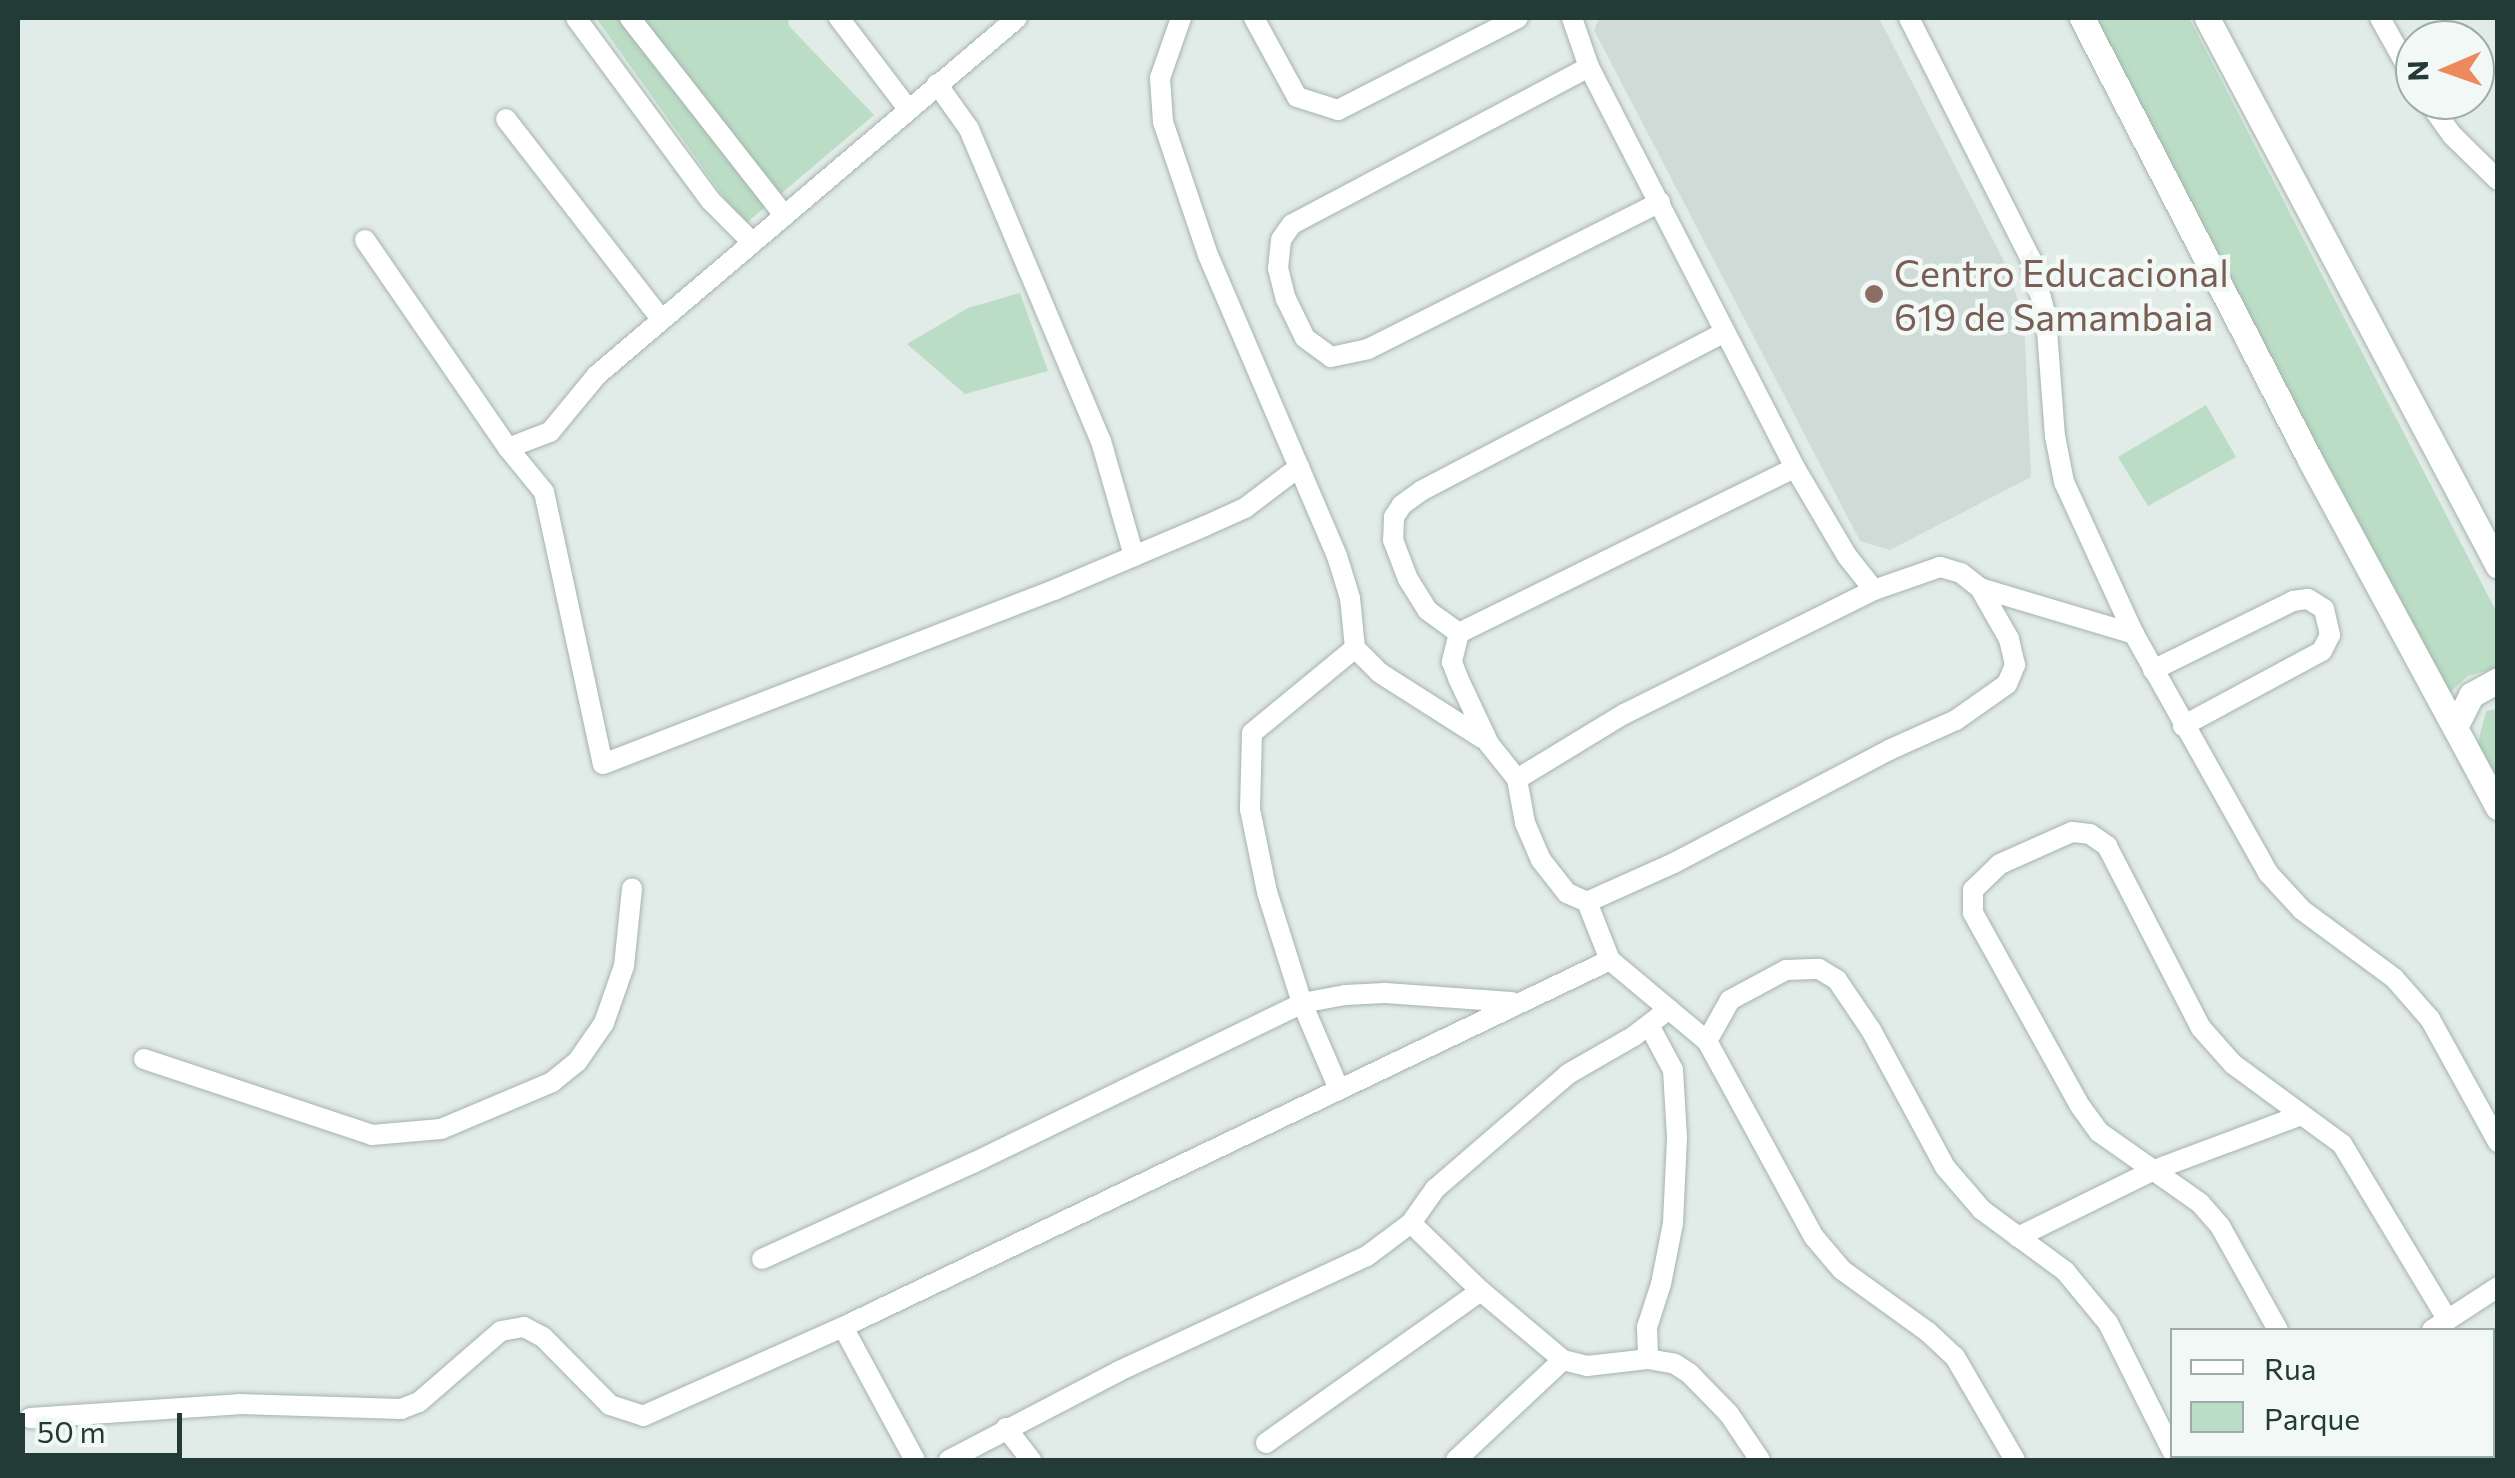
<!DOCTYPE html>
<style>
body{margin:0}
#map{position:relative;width:2515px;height:1478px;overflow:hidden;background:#e1ebe7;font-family:Commissioner,sans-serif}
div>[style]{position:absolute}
.built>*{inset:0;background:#cfdbd6}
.green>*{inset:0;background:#bbdcc5}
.roads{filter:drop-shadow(0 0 2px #a4b3ae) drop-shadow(0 0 2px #a4b3ae)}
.minor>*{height:20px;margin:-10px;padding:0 10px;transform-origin:10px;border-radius:10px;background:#fff}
.tertiary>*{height:25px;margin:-12.5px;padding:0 12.5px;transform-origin:12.5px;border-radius:12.5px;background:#fff}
.dots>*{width:28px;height:28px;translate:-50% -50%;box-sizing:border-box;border:5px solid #f1f8f5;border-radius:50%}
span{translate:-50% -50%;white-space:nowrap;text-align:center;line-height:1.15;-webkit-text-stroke:9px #f1f8f5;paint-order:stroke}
.education-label{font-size:38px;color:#785e54}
.left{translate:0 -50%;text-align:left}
.frame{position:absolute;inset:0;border:20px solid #223b36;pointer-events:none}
.legend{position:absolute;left:2170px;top:1328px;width:325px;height:130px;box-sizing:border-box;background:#f1f8f5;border:2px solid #9eaca9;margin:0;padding:12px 18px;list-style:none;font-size:30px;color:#223b36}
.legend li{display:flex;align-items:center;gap:20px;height:50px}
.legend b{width:50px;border:2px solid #9eaca9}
.north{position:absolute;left:2395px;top:20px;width:100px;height:100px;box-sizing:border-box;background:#f1f8f5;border:2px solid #9eaca9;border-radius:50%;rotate:268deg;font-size:28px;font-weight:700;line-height:40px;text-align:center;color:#223b36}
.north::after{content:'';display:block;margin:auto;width:35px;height:45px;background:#ed895d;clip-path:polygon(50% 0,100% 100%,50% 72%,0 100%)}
.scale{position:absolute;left:20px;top:1413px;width:162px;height:45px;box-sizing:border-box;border:5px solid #223b36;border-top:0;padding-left:12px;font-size:30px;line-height:35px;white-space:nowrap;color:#223b36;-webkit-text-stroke:8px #f1f8f5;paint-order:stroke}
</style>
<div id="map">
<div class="built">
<i style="clip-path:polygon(1599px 18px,1879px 18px,2007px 267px,2024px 320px,2031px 477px,1890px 550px,1860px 541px,1594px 30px)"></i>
</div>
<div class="green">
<i style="clip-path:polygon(596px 18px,788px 18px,789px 26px,874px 115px,744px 225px)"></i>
<i style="clip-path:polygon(2087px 18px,2189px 18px,2497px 613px,2497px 668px,2468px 676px,2446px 696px)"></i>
<i style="clip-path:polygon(1020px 293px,1048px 371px,965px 394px,907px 344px,968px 308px)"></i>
<i style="clip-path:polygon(2206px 405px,2236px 457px,2148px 506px,2118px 457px)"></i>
<i style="clip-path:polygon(2497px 709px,2497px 804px,2474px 758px,2486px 711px)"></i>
</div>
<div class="roads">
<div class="minor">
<i style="left:576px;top:18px;width:227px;rotate:53.6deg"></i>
<i style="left:711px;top:201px;width:57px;rotate:45deg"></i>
<i style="left:630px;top:18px;width:249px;rotate:52deg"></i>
<i style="left:839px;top:18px;width:114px;rotate:52.8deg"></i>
<i style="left:1181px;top:18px;width:64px;rotate:109.3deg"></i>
<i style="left:1160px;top:78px;width:44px;rotate:86.1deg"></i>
<i style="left:1163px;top:122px;width:140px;rotate:71.3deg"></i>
<i style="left:1208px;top:255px;width:327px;rotate:66.8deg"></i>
<i style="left:1337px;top:556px;width:44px;rotate:72.8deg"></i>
<i style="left:1350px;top:598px;width:50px;rotate:84.3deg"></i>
<i style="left:1355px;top:648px;width:35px;rotate:45deg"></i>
<i style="left:1380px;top:673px;width:121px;rotate:32.5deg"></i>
<i style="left:1254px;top:18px;width:90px;rotate:61.4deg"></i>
<i style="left:1297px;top:97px;width:43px;rotate:17.6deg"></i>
<i style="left:1338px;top:110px;width:202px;rotate:-27.1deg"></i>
<i style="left:1572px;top:18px;width:52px;rotate:70.9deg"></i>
<i style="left:1589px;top:67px;width:451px;rotate:62.8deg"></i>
<i style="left:1795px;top:468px;width:102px;rotate:59.4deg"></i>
<i style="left:1847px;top:556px;width:43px;rotate:51.5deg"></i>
<i style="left:1909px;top:18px;width:270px;rotate:63.2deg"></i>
<i style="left:2031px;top:259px;width:60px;rotate:75.5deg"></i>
<i style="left:2046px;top:317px;width:119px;rotate:85.7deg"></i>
<i style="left:2055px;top:436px;width:47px;rotate:78.9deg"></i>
<i style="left:2064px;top:482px;width:167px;rotate:65.3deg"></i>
<i style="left:2134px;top:634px;width:274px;rotate:60.7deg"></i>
<i style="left:2268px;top:873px;width:50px;rotate:47.4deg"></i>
<i style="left:2302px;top:910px;width:114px;rotate:36.5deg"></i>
<i style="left:2394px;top:978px;width:55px;rotate:48.7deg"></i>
<i style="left:2430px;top:1019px;width:141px;rotate:61.1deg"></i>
<i style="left:2380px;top:18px;width:72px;rotate:60.9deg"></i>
<i style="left:1589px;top:67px;width:336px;rotate:152.1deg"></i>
<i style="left:1292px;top:224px;width:19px;rotate:125deg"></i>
<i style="left:1281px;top:240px;width:28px;rotate:96deg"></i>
<i style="left:1278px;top:268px;width:32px;rotate:76deg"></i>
<i style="left:1286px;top:299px;width:43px;rotate:64deg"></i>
<i style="left:1305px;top:338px;width:32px;rotate:36deg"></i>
<i style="left:1331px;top:357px;width:38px;rotate:-12deg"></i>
<i style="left:1368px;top:349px;width:327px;rotate:-26.7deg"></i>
<i style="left:937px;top:84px;width:55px;rotate:54.6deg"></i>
<i style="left:969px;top:129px;width:339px;rotate:67.1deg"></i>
<i style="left:1101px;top:441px;width:120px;rotate:74deg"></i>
<i style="left:2427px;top:100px;width:43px;rotate:54.5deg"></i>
<i style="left:2452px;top:135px;width:64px;rotate:44.4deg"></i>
<i style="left:506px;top:119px;width:253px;rotate:52.2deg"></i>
<i style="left:365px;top:240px;width:252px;rotate:55.5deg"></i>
<i style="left:508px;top:448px;width:57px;rotate:50.7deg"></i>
<i style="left:544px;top:492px;width:278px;rotate:77.8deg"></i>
<i style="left:603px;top:764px;width:483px;rotate:-21.1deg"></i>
<i style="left:1054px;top:590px;width:164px;rotate:-23deg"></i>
<i style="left:1205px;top:526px;width:44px;rotate:-24.2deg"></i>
<i style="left:1245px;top:508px;width:68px;rotate:-37.2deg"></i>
<i style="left:1725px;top:332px;width:343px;rotate:152.4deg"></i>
<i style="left:1421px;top:491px;width:24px;rotate:144deg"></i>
<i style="left:1402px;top:505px;width:14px;rotate:124deg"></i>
<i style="left:1394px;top:517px;width:23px;rotate:92deg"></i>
<i style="left:1393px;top:540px;width:42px;rotate:69deg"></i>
<i style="left:1408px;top:579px;width:36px;rotate:58deg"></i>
<i style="left:1427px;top:610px;width:39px;rotate:36deg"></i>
<i style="left:1459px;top:633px;width:374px;rotate:-26.2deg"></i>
<i style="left:508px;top:448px;width:45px;rotate:-20.9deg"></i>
<i style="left:550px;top:432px;width:74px;rotate:-50.5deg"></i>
<i style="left:597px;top:375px;width:551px;rotate:-40.36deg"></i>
<i style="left:1980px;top:588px;width:161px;rotate:16.6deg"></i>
<i style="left:1459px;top:633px;width:30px;rotate:104deg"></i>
<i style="left:1452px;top:662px;width:17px;rotate:69deg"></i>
<i style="left:1458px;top:678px;width:73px;rotate:64.8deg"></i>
<i style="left:1489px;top:744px;width:45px;rotate:51.3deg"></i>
<i style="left:1517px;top:779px;width:45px;rotate:79.7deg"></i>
<i style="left:1525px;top:823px;width:40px;rotate:66.6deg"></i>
<i style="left:1541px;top:860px;width:42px;rotate:51.8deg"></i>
<i style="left:1567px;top:893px;width:22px;rotate:24deg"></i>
<i style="left:1587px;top:902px;width:95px;rotate:-24.1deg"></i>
<i style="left:1674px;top:863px;width:243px;rotate:-27.7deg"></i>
<i style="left:1889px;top:750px;width:73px;rotate:-24.1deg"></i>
<i style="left:1956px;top:720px;width:62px;rotate:-35.2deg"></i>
<i style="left:2007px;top:684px;width:21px;rotate:-67deg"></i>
<i style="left:2015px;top:665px;width:27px;rotate:-103deg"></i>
<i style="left:2009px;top:639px;width:59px;rotate:-119.6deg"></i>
<i style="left:1980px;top:588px;width:24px;rotate:-142deg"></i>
<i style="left:1961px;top:573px;width:22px;rotate:-164deg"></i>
<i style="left:1940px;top:567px;width:70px;rotate:160.8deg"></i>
<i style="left:1874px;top:590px;width:279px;rotate:153.6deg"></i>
<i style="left:1624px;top:714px;width:125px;rotate:148.7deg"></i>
<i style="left:2153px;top:670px;width:156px;rotate:-26.2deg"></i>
<i style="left:2293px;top:601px;width:15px;rotate:-8deg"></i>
<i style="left:2308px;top:599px;width:19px;rotate:32deg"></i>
<i style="left:2324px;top:609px;width:27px;rotate:77deg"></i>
<i style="left:2330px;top:635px;width:18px;rotate:117deg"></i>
<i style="left:2322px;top:651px;width:158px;rotate:151.7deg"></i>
<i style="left:1587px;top:902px;width:62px;rotate:68.4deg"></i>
<i style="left:1610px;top:960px;width:126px;rotate:39.9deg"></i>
<i style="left:1707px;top:1041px;width:223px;rotate:61.4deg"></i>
<i style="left:1814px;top:1237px;width:43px;rotate:49.7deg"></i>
<i style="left:1842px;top:1270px;width:106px;rotate:35.8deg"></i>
<i style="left:1928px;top:1332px;width:37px;rotate:43deg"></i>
<i style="left:1955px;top:1357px;width:119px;rotate:59.8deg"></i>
<i style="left:1649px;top:1025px;width:51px;rotate:61.9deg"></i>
<i style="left:1673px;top:1070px;width:68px;rotate:86.6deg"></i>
<i style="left:1677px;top:1138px;width:85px;rotate:92.7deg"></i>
<i style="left:1673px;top:1223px;width:62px;rotate:101.1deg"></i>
<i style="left:1661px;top:1284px;width:45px;rotate:108deg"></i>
<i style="left:1647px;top:1327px;width:32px;rotate:88deg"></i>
<i style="left:1648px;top:1359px;width:27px;rotate:10deg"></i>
<i style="left:1675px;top:1364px;width:17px;rotate:33deg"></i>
<i style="left:1689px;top:1373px;width:57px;rotate:45.7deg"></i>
<i style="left:1729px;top:1414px;width:55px;rotate:56deg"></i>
<i style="left:1707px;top:1041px;width:47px;rotate:-60.7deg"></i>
<i style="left:1730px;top:1000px;width:64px;rotate:-28.2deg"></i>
<i style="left:1786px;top:970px;width:33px;rotate:-2deg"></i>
<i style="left:1819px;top:969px;width:21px;rotate:31deg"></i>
<i style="left:1837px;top:980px;width:60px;rotate:55.8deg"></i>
<i style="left:1871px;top:1030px;width:156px;rotate:61.6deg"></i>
<i style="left:1945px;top:1167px;width:57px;rotate:49.3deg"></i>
<i style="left:1982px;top:1210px;width:103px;rotate:36.3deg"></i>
<i style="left:2065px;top:1271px;width:67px;rotate:50.4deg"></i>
<i style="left:2108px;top:1323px;width:143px;rotate:63.4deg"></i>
<i style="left:144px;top:1059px;width:240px;rotate:18.4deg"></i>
<i style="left:372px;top:1135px;width:69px;rotate:-5deg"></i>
<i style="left:441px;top:1129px;width:121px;rotate:-22.9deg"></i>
<i style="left:552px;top:1082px;width:32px;rotate:-39deg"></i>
<i style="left:577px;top:1062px;width:47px;rotate:-55.3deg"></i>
<i style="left:604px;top:1023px;width:60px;rotate:-70.7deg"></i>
<i style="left:624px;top:966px;width:78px;rotate:-84.1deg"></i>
<i style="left:1338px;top:1087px;width:91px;rotate:-113.2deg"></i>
<i style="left:1302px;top:1003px;width:116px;rotate:-107.5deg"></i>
<i style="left:1267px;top:892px;width:85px;rotate:-101.6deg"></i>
<i style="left:1250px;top:809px;width:76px;rotate:-88.5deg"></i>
<i style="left:1252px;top:733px;width:134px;rotate:-39.5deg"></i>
<i style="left:1411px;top:1223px;width:98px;rotate:44.2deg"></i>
<i style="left:1481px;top:1291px;width:107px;rotate:40.1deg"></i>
<i style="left:1563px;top:1360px;width:25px;rotate:14deg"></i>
<i style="left:1587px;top:1366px;width:61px;rotate:-6.5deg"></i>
<i style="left:2018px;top:1237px;width:152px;rotate:-26.2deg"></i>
<i style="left:2154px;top:1170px;width:157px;rotate:-20.5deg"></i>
<i style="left:762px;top:1259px;width:232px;rotate:-24.5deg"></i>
<i style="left:973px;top:1163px;width:366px;rotate:-25.9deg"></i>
<i style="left:1302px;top:1003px;width:44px;rotate:-10.5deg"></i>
<i style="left:1345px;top:995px;width:40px;rotate:-2.9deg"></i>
<i style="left:1385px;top:993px;width:127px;rotate:4.1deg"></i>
<i style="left:843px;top:1327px;width:151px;rotate:61.6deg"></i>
<i style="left:2278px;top:1330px;width:119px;rotate:-119.1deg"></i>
<i style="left:2220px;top:1226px;width:30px;rotate:-131deg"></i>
<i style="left:2200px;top:1203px;width:123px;rotate:-144.9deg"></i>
<i style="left:2099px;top:1132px;width:32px;rotate:-126deg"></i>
<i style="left:2080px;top:1106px;width:221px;rotate:-119deg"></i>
<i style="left:1973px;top:913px;width:23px;rotate:-90deg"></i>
<i style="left:1973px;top:890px;width:37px;rotate:-44deg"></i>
<i style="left:2000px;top:864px;width:79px;rotate:-24deg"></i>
<i style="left:2072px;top:832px;width:18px;rotate:6deg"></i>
<i style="left:2090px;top:834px;width:21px;rotate:35deg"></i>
<i style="left:2107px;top:846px;width:205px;rotate:62.7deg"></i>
<i style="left:2201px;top:1028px;width:48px;rotate:48.4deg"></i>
<i style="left:2233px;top:1064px;width:135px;rotate:36.3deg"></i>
<i style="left:2342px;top:1144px;width:204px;rotate:59deg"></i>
<i style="left:2432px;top:1330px;width:79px;rotate:-33.1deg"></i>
<i style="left:30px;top:1418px;width:209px;rotate:-3.8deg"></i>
<i style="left:239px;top:1404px;width:162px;rotate:1.8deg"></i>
<i style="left:401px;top:1409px;width:19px;rotate:-21deg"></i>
<i style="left:419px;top:1402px;width:108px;rotate:-40.9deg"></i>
<i style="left:501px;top:1331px;width:23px;rotate:-10deg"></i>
<i style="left:524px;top:1327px;width:21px;rotate:28deg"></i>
<i style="left:543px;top:1337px;width:95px;rotate:45.4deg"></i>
<i style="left:610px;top:1405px;width:35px;rotate:18deg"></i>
<i style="left:643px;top:1416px;width:219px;rotate:-24deg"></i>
<i style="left:843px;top:1327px;width:850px;rotate:-25.57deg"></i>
<i style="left:1006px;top:1428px;width:41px;rotate:52deg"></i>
<i style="left:1266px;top:1443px;width:263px;rotate:-35.3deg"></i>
<i style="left:949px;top:1460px;width:192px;rotate:-27.6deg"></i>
<i style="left:1119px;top:1371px;width:273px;rotate:-24.9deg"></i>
<i style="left:1367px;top:1256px;width:55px;rotate:-36.9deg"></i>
<i style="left:1411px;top:1223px;width:42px;rotate:-54.8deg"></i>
<i style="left:1435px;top:1189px;width:176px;rotate:-40.8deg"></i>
<i style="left:1568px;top:1074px;width:76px;rotate:-29.9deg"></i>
<i style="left:1634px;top:1036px;width:44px;rotate:-37.6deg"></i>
<i style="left:1456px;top:1460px;width:146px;rotate:-43.1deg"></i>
<i style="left:2295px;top:1460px;width:6px;rotate:-45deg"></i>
</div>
<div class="tertiary">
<i style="left:2082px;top:18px;width:495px;rotate:62.7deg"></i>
<i style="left:2309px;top:458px;width:397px;rotate:61.6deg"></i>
<i style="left:2207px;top:18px;width:620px;rotate:62.03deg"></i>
<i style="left:2456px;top:725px;width:34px;rotate:-63deg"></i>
<i style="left:2471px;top:695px;width:31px;rotate:-29deg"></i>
</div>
</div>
<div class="dots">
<i style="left:1874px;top:294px;background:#8d6e63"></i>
</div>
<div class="education-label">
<span class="left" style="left:1894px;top:294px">Centro Educacional<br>619 de Samambaia</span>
</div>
<div class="frame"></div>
<ul class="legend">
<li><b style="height:12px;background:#fff"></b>Rua</li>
<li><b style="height:28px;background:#bbdcc5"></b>Parque</li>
</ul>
<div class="north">N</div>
<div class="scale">50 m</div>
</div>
